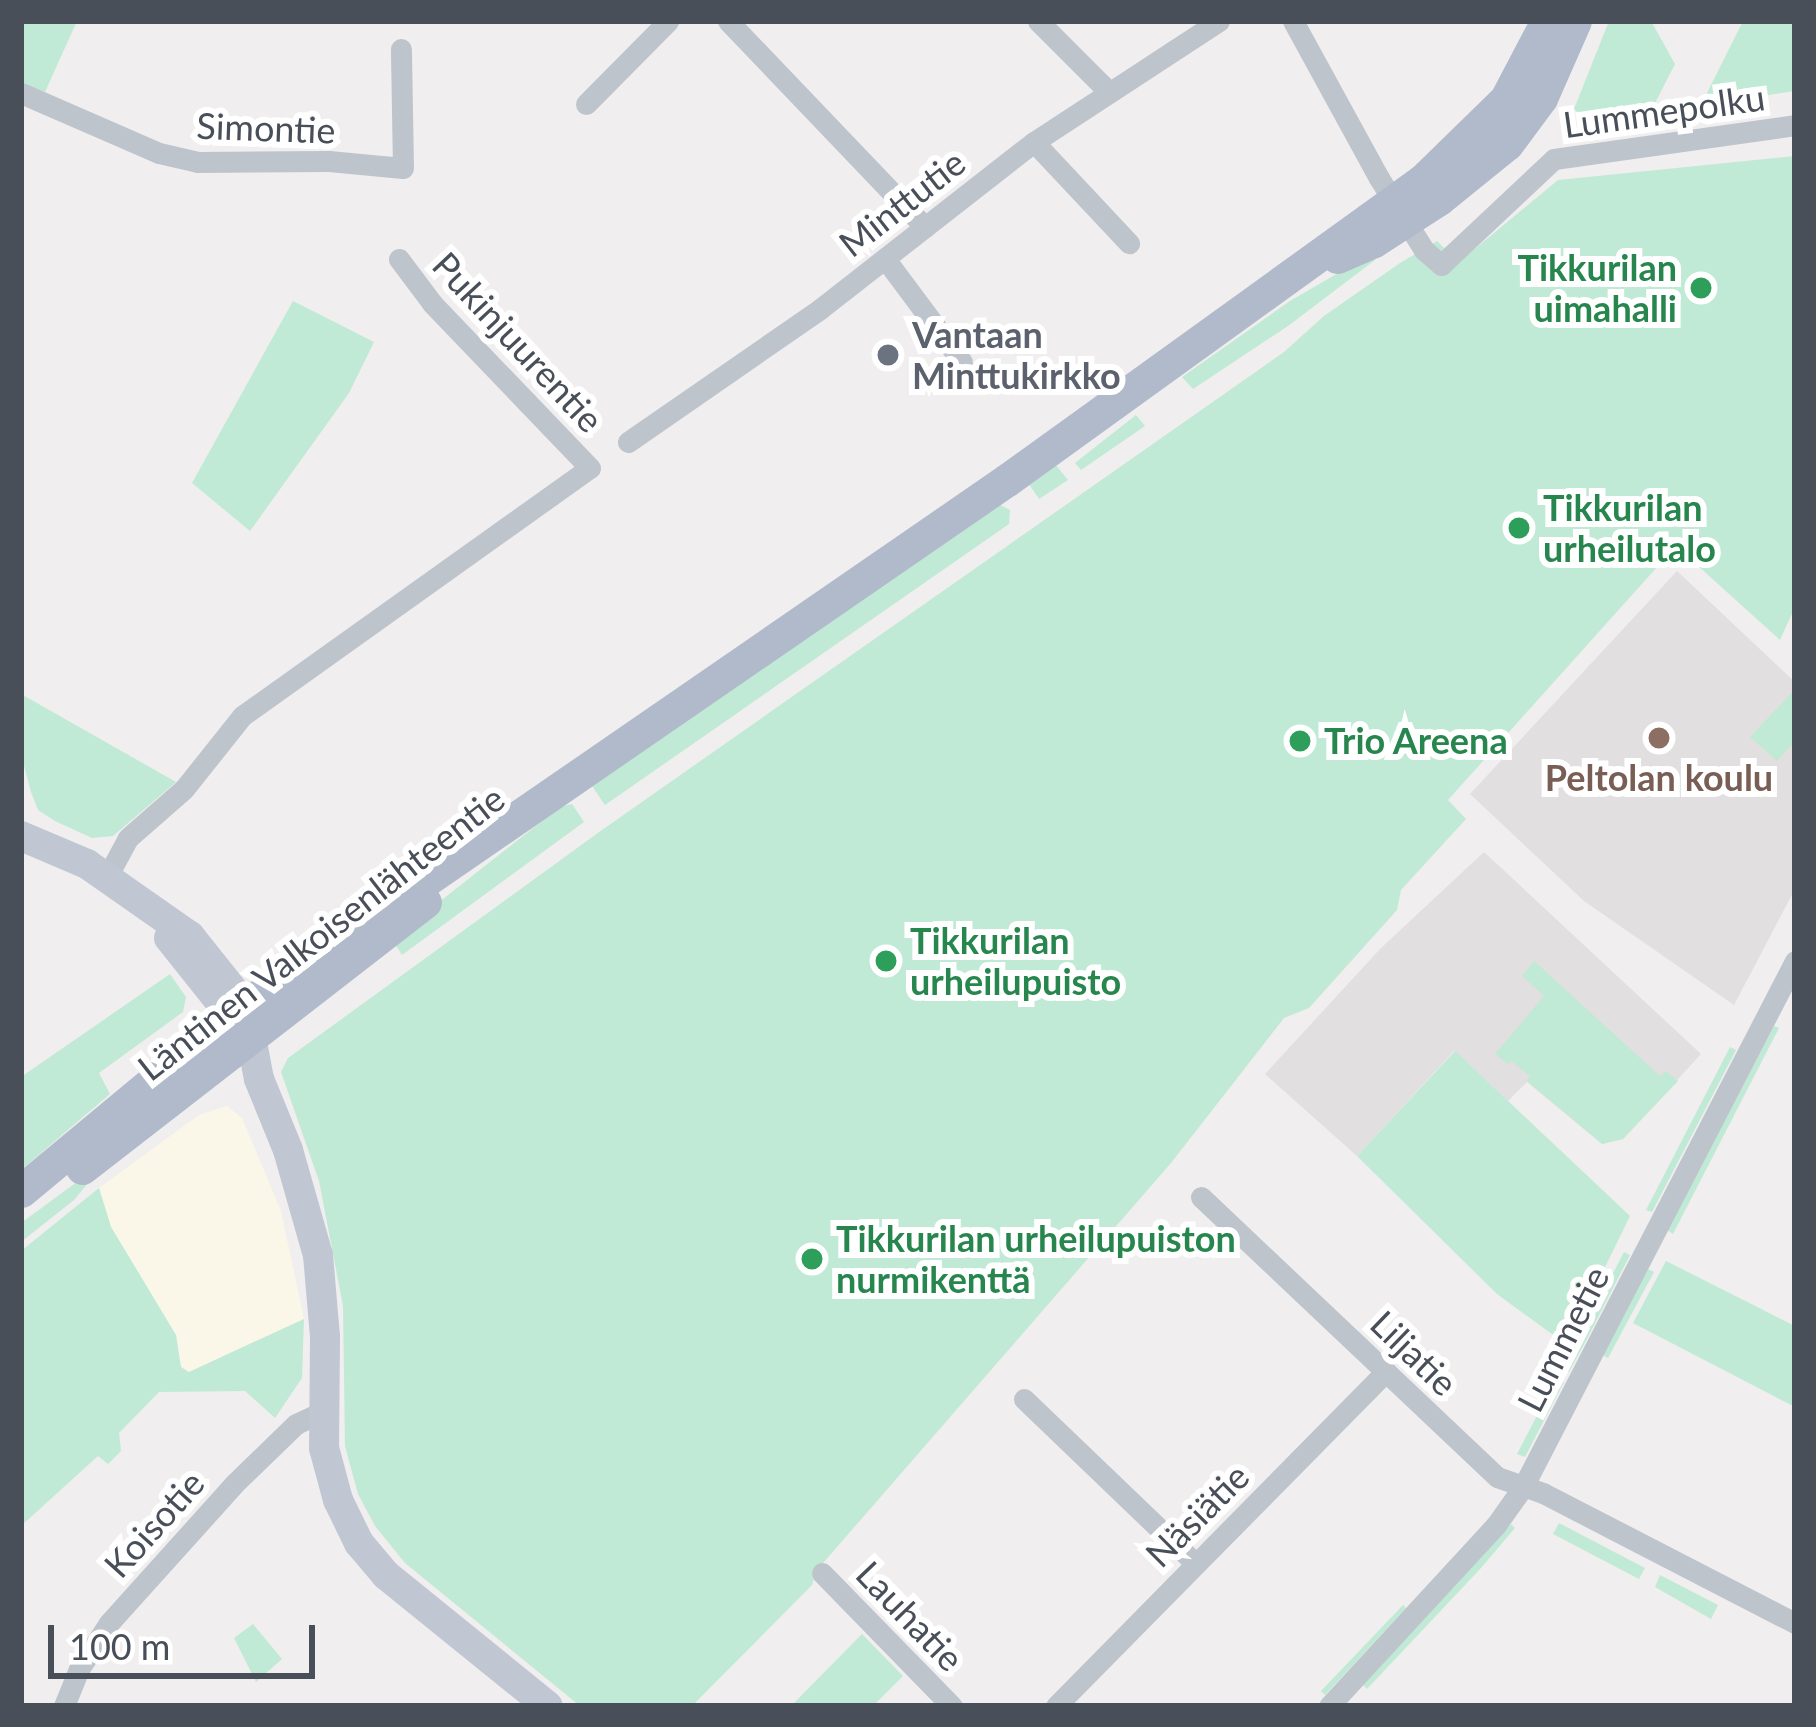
<!DOCTYPE html>
<meta charset="utf-8">
<style>
body{margin:0}
#map{position:relative;width:1816px;height:1727px;overflow:hidden;background:#f0eeee;font-family:Lato,sans-serif}
div>[style]{position:absolute}
.commercial>*{inset:0;background:#faf7e8}
.education>*{inset:0;background:#e1dfdf}
.green>*{inset:0;background:#c0ead5}
.street>*{height:21px;margin:-10.5px;padding:0 10.5px;transform-origin:10.5px;border-radius:10.5px;background:#bec4cc}
.secondary>*{height:30px;margin:-15px;padding:0 15px;transform-origin:15px;border-radius:15px;background:#c0c7d3}
.primary>*{height:33px;margin:-16.5px;padding:0 16.5px;transform-origin:16.5px;border-radius:16.5px;background:#b0baca}
.dots>*{width:33px;height:33px;translate:-50% -50%;box-sizing:border-box;border:6px solid #fff;border-radius:50%}
span{translate:-50% -50%;white-space:nowrap;text-align:center;line-height:1.15;-webkit-text-stroke:12px #fff;paint-order:stroke}
.street-label{font-size:36px;color:#484f59}
.leisure-label{font-size:36px;color:#27864d;font-weight:700}
.right{translate:-100% -50%;text-align:right}
.left{translate:0 -50%;text-align:left}
.worship-label{font-size:36px;color:#5b616d;font-weight:700}
.education-label{font-size:36px;color:#785e54;font-weight:700}
.frame{position:absolute;inset:0;border:24px solid #484f59;pointer-events:none}
.scale{position:absolute;left:48px;top:1625px;width:267px;height:54px;box-sizing:border-box;border:6px solid #484f59;border-top:0;padding-left:15px;font-size:36px;line-height:42px;white-space:nowrap;color:#484f59;-webkit-text-stroke:9px #fff;paint-order:stroke}
</style>
<div id="map">
<div class="commercial">
<i style="clip-path:polygon(227px 1106px,242px 1118px,281px 1211px,304px 1319px,189px 1372px,181px 1367px,176px 1335px,111px 1227px,99px 1188px,199px 1115px)"></i>
</div>
<div class="education">
<i style="clip-path:polygon(1677px 571px,1795px 682px,1795px 889px,1734px 1005px,1584px 901px,1470px 794px)"></i>
<i style="clip-path:polygon(1484px 852px,1701px 1054px,1623px 1139px,1602px 1144px,1527px 1082px,1508px 1101px,1454px 1051px,1357px 1156px,1265px 1074px,1380px 949px)"></i>
</div>
<div class="green">
<i style="clip-path:polygon(21px 21px,77px 21px,45px 92px,21px 84px)"></i>
<i style="clip-path:polygon(1609px 21px,1651px 21px,1675px 64px,1653px 107px,1581px 115px,1574px 109px)"></i>
<i style="clip-path:polygon(1743px 21px,1795px 21px,1795px 91px,1701px 105px)"></i>
<i style="clip-path:polygon(1795px 156px,1795px 607px,1780px 640px,1676px 546px,1448px 800px,1466px 819px,1401px 890px,1397px 910px,1309px 1008px,1284px 1018px,1171px 1163px,817px 1570px,812px 1585px,692px 1706px,580px 1706px,405px 1563px,375px 1526px,358px 1494px,345px 1446px,343px 1306px,319px 1181px,281px 1072px,288px 1058px,602px 830px,1284px 352px,1324px 316px,1400px 263px,1437px 241px,1459px 262px,1558px 180px)"></i>
<i style="clip-path:polygon(1371px 254px,1375px 260px,1288px 326px,1193px 389px,1182px 377px,1290px 301px)"></i>
<i style="clip-path:polygon(293px 301px,374px 342px,349px 393px,250px 531px,192px 483px)"></i>
<i style="clip-path:polygon(1136px 415px,1145px 426px,1081px 470px,1075px 463px)"></i>
<i style="clip-path:polygon(1055px 464px,1068px 480px,1039px 499px,1029px 484px)"></i>
<i style="clip-path:polygon(995px 502px,1010px 510px,1009px 524px,605px 805px,592px 786px)"></i>
<i style="clip-path:polygon(1795px 689px,1795px 741px,1777px 761px,1750px 737px)"></i>
<i style="clip-path:polygon(21px 694px,176px 782px,113px 836px,92px 838px,55px 821px,38px 810px,31px 792px,21px 754px)"></i>
<i style="clip-path:polygon(572px 804px,584px 822px,402px 955px,392px 939px,560px 807px)"></i>
<i style="clip-path:polygon(1534px 961px,1660px 1076px,1666px 1071px,1678px 1081px,1623px 1139px,1602px 1144px,1527px 1081px,1530px 1076px,1511px 1061px,1508px 1064px,1495px 1054px,1544px 996px,1522px 976px)"></i>
<i style="clip-path:polygon(170px 974px,186px 997px,183px 1012px,99px 1073px,110px 1094px,21px 1170px,21px 1077px)"></i>
<i style="clip-path:polygon(1774px 1026px,1779px 1028px,1673px 1234px,1667px 1230px)"></i>
<i style="clip-path:polygon(1730px 1047px,1736px 1050px,1652px 1212px,1646px 1210px)"></i>
<i style="clip-path:polygon(1455px 1051px,1630px 1216px,1567px 1345px,1497px 1294px,1357px 1156px)"></i>
<i style="clip-path:polygon(85px 1176px,93px 1177px,74px 1200px,21px 1242px,21px 1223px)"></i>
<i style="clip-path:polygon(99px 1188px,111px 1227px,176px 1335px,181px 1367px,189px 1372px,304px 1319px,302px 1378px,275px 1418px,245px 1391px,159px 1392px,119px 1433px,121px 1451px,108px 1464px,98px 1456px,21px 1526px,21px 1251px)"></i>
<i style="clip-path:polygon(1624px 1252px,1630px 1255px,1588px 1337px,1569px 1372px,1563px 1370px)"></i>
<i style="clip-path:polygon(1666px 1261px,1795px 1326px,1795px 1407px,1633px 1323px)"></i>
<i style="clip-path:polygon(1648px 1269px,1654px 1272px,1608px 1358px,1602px 1355px)"></i>
<i style="clip-path:polygon(1556px 1379px,1564px 1382px,1525px 1457px,1517px 1454px)"></i>
<i style="clip-path:polygon(1559px 1523px,1645px 1568px,1639px 1579px,1553px 1534px)"></i>
<i style="clip-path:polygon(1511px 1524px,1515px 1528px,1481px 1568px,1367px 1689px,1363px 1685px)"></i>
<i style="clip-path:polygon(1660px 1575px,1718px 1605px,1711px 1619px,1655px 1587px)"></i>
<i style="clip-path:polygon(1403px 1605px,1406px 1608px,1325px 1695px,1321px 1691px)"></i>
<i style="clip-path:polygon(253px 1624px,282px 1659px,256px 1682px,234px 1638px)"></i>
<i style="clip-path:polygon(862px 1634px,903px 1676px,873px 1706px,791px 1706px)"></i>
</div>
<div class="street">
<i style="left:728px;top:21px;width:285px;rotate:46.3deg"></i>
<i style="left:1038px;top:21px;width:100px;rotate:45deg"></i>
<i style="left:1293px;top:21px;width:179px;rotate:61.3deg"></i>
<i style="left:1379px;top:178px;width:85px;rotate:58deg"></i>
<i style="left:1424px;top:250px;width:23px;rotate:41deg"></i>
<i style="left:1441px;top:265px;width:155px;rotate:-43.2deg"></i>
<i style="left:1554px;top:159px;width:243px;rotate:-8deg"></i>
<i style="left:21px;top:93px;width:150px;rotate:23.5deg"></i>
<i style="left:159px;top:153px;width:39px;rotate:13deg"></i>
<i style="left:197px;top:162px;width:132px;rotate:-0.4deg"></i>
<i style="left:329px;top:161px;width:74px;rotate:5.4deg"></i>
<i style="left:403px;top:168px;width:119px;rotate:-91deg"></i>
<i style="left:586px;top:104px;width:117px;rotate:-45.3deg"></i>
<i style="left:1034px;top:142px;width:139px;rotate:46.8deg"></i>
<i style="left:886px;top:260px;width:127px;rotate:53.3deg"></i>
<i style="left:628px;top:442px;width:234px;rotate:-34.7deg"></i>
<i style="left:820px;top:309px;width:271px;rotate:-38deg"></i>
<i style="left:1034px;top:142px;width:221px;rotate:-33.2deg"></i>
<i style="left:107px;top:877px;width:44px;rotate:-61.7deg"></i>
<i style="left:128px;top:838px;width:74px;rotate:-41.2deg"></i>
<i style="left:184px;top:789px;width:93px;rotate:-51.5deg"></i>
<i style="left:242px;top:716px;width:427px;rotate:-35.5deg"></i>
<i style="left:590px;top:468px;width:228px;rotate:-133.8deg"></i>
<i style="left:432px;top:303px;width:55px;rotate:-126.9deg"></i>
<i style="left:1201px;top:1197px;width:407px;rotate:43.4deg"></i>
<i style="left:1497px;top:1477px;width:49px;rotate:19.2deg"></i>
<i style="left:1543px;top:1493px;width:284px;rotate:27.3deg"></i>
<i style="left:1024px;top:1399px;width:237px;rotate:43.8deg"></i>
<i style="left:822px;top:1573px;width:186px;rotate:45.7deg"></i>
<i style="left:64px;top:1706px;width:40px;rotate:-68deg"></i>
<i style="left:79px;top:1669px;width:55px;rotate:-56.9deg"></i>
<i style="left:109px;top:1623px;width:187px;rotate:-48deg"></i>
<i style="left:234px;top:1484px;width:86px;rotate:-44.1deg"></i>
<i style="left:296px;top:1424px;width:29px;rotate:-25deg"></i>
<i style="left:1056px;top:1706px;width:470px;rotate:-45.4deg"></i>
<i style="left:1329px;top:1706px;width:246px;rotate:-47.3deg"></i>
<i style="left:1496px;top:1525px;width:47px;rotate:-54.6deg"></i>
<i style="left:1523px;top:1487px;width:592px;rotate:-62.66deg"></i>
</div>
<div class="secondary">
<i style="left:21px;top:836px;width:72px;rotate:23deg"></i>
<i style="left:87px;top:864px;width:126px;rotate:35deg"></i>
<i style="left:190px;top:936px;width:88px;rotate:51.4deg"></i>
<i style="left:245px;top:1005px;width:75px;rotate:79.3deg"></i>
<i style="left:259px;top:1079px;width:77px;rotate:67.8deg"></i>
<i style="left:288px;top:1150px;width:109px;rotate:74.1deg"></i>
<i style="left:318px;top:1255px;width:82px;rotate:85.1deg"></i>
<i style="left:325px;top:1337px;width:111px;rotate:90.5deg"></i>
<i style="left:324px;top:1448px;width:54px;rotate:74.9deg"></i>
<i style="left:338px;top:1500px;width:48px;rotate:64deg"></i>
<i style="left:359px;top:1543px;width:42px;rotate:49.8deg"></i>
<i style="left:386px;top:1575px;width:208px;rotate:39deg"></i>
<i style="left:169px;top:938px;width:120px;rotate:51.4deg"></i>
</div>
<div class="primary">
<i style="left:1337px;top:257px;width:40px;rotate:-23.4deg"></i>
<i style="left:1374px;top:241px;width:77px;rotate:-32.9deg"></i>
<i style="left:1439px;top:199px;width:87px;rotate:-39deg"></i>
<i style="left:1507px;top:144px;width:57px;rotate:-53.5deg"></i>
<i style="left:1541px;top:98px;width:84px;rotate:-66.2deg"></i>
<i style="left:82px;top:1168px;width:434px;rotate:-37.8deg"></i>
<i style="left:21px;top:1191px;width:291px;rotate:-39.7deg"></i>
<i style="left:245px;top:1005px;width:925px;rotate:-34.57deg"></i>
<i style="left:1007px;top:480px;width:513px;rotate:-35.8deg"></i>
<i style="left:1423px;top:180px;width:116px;rotate:-44.3deg"></i>
<i style="left:1506px;top:99px;width:88px;rotate:-62.3deg"></i>
</div>
<div class="dots">
<i style="left:1701px;top:288px;background:#2e9e5b"></i>
<i style="left:888px;top:355px;background:#6b7280"></i>
<i style="left:1519px;top:528px;background:#2e9e5b"></i>
<i style="left:1659px;top:738px;background:#8d6e63"></i>
<i style="left:1300px;top:741px;background:#2e9e5b"></i>
<i style="left:886px;top:961px;background:#2e9e5b"></i>
<i style="left:812px;top:1259px;background:#2e9e5b"></i>
</div>
<div class="street-label">
<span style="left:1664px;top:111px;rotate:-8deg">Lummepolku</span>
<span style="left:266px;top:128px;rotate:2deg">Simontie</span>
<span style="left:902px;top:203px;rotate:-38deg">Minttutie</span>
<span style="left:518px;top:342px;rotate:47deg">Pukinjuurentie</span>
<span style="left:321px;top:933px;rotate:-38deg">Läntinen Valkoisenlähteentie</span>
<span style="left:1563px;top:1339px;rotate:-63deg">Lummetie</span>
<span style="left:1414px;top:1353px;rotate:44deg">Liljatie</span>
<span style="left:1197px;top:1515px;rotate:-45deg">Näsiätie</span>
<span style="left:154px;top:1524px;rotate:-48deg">Koisotie</span>
<span style="left:910px;top:1616px;rotate:46deg">Lauhatie</span>
</div>
<div class="leisure-label">
<span class="right" style="left:1677px;top:288px">Tikkurilan<br>uimahalli</span>
<span class="left" style="left:1543px;top:528px">Tikkurilan<br>urheilutalo</span>
<span class="left" style="left:1324px;top:741px">Trio Areena</span>
<span class="left" style="left:910px;top:961px">Tikkurilan<br>urheilupuisto</span>
<span class="left" style="left:836px;top:1259px">Tikkurilan urheilupuiston<br>nurmikenttä</span>
</div>
<div class="worship-label">
<span class="left" style="left:912px;top:355px">Vantaan<br>Minttukirkko</span>
</div>
<div class="education-label">
<span style="left:1659px;top:778px">Peltolan koulu</span>
</div>
<div class="frame"></div>
<div class="scale">100 m</div>
</div>
